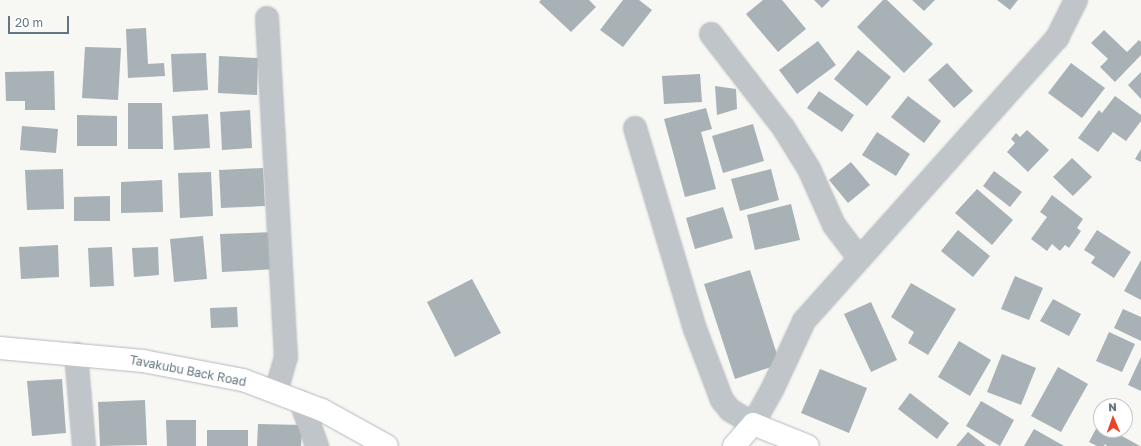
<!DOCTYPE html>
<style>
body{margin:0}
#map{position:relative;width:1141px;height:446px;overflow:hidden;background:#f7f7f4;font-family:"Golos Text",sans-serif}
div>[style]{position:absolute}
.building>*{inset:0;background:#a7b1b6}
.roads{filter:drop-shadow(0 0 1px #b3b9bd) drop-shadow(0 0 1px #b3b9bd)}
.street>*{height:22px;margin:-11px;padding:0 11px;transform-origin:11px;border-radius:11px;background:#c0c5c9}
.secondary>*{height:22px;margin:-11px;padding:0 11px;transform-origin:11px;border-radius:11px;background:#fff}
span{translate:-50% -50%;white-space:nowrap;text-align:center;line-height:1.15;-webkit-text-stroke:4px #fff;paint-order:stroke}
.street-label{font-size:12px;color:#627580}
.north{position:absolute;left:1093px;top:398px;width:40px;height:40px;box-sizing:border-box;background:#fff;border:1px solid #c0c8cc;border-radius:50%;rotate:358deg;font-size:11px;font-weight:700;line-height:16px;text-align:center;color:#627580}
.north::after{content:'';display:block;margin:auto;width:14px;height:18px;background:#e74525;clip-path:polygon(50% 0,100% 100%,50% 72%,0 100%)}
.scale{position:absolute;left:8px;top:16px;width:61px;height:18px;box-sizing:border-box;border:2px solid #627580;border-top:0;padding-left:5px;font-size:12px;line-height:14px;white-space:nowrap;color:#627580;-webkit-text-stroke:3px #fff;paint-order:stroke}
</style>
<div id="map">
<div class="building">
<i style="clip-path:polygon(541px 0,589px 0,596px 7px,571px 32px,539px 2px)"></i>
<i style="clip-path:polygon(623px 0,639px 0,652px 10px,623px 47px,600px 30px)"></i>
<i style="clip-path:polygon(763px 0,782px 0,806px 29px,778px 52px,746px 14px)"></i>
<i style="clip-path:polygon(814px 0,830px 0,822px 8px)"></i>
<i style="clip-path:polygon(883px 0,887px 0,933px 44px,904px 73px,857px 27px)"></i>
<i style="clip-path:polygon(912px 0,935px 0,924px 11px)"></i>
<i style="clip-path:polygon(997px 0,1018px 0,1010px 10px)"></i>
<i style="clip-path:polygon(146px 28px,148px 64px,164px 63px,165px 76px,128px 78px,126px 29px)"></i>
<i style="clip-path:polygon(1104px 30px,1127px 52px,1139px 40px,1141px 42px,1141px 55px,1115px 82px,1100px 67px,1108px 59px,1091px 43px)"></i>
<i style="clip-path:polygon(818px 41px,836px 65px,797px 94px,779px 70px)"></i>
<i style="clip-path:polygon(85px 47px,121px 48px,118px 100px,82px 98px)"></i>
<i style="clip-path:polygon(858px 50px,891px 77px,867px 106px,834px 79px)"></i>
<i style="clip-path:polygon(206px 53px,208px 90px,173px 92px,171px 54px)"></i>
<i style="clip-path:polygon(219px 56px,258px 58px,257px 95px,218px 93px)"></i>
<i style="clip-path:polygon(947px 63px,973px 91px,954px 108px,928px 80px)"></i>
<i style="clip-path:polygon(1071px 63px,1105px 88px,1082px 118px,1048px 93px)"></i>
<i style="clip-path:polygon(54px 71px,55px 110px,25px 110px,25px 101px,6px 101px,5px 72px)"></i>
<i style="clip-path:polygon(1141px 72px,1141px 99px,1128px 85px)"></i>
<i style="clip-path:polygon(700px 74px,702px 102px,664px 104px,662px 76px)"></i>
<i style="clip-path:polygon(715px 86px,736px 89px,737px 109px,717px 115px)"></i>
<i style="clip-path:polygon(819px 91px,854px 115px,842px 132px,807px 108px)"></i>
<i style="clip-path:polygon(908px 96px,941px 121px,924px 143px,891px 117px)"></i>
<i style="clip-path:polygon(1115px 96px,1141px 115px,1141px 121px,1126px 141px,1113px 132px,1098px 152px,1078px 138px,1099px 110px,1102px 113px)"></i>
<i style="clip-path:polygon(128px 103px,162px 103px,163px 149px,128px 149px)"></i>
<i style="clip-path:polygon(706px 108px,712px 129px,701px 132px,716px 189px,685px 197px,664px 119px)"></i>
<i style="clip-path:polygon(250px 110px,252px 148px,222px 150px,220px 112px)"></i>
<i style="clip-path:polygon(208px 114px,210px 148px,174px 150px,172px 116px)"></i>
<i style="clip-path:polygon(77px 115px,117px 116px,117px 146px,77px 146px)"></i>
<i style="clip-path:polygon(753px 124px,764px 161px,723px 173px,712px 136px)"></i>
<i style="clip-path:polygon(22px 126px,58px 129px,56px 153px,20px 150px)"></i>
<i style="clip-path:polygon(1027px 130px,1049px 150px,1028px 172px,1007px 152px,1015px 143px,1011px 139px,1016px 133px,1020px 137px)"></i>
<i style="clip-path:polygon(877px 132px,910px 154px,896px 176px,862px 155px)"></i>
<i style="clip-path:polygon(1141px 149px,1141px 162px,1135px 159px)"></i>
<i style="clip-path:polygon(1072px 158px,1092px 177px,1073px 196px,1053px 177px)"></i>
<i style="clip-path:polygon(851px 162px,870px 185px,848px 203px,829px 180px)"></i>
<i style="clip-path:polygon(263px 168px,265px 206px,221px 208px,219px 170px)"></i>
<i style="clip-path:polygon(63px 169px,64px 209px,27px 210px,25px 170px)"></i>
<i style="clip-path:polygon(771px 169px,779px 200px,740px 211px,731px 179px)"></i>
<i style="clip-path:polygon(994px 171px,1022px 192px,1010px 207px,983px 186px)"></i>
<i style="clip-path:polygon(211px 172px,213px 216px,180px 218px,178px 173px)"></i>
<i style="clip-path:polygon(162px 180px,163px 212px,121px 213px,121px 182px)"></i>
<i style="clip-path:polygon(977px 189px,1013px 220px,992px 245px,955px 213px)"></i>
<i style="clip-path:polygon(1052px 195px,1083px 219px,1077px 228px,1081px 231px,1069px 248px,1065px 245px,1060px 251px,1052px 244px,1047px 251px,1031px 239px,1047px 217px,1040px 212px)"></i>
<i style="clip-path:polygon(110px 196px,110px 221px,74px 221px,74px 197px)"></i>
<i style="clip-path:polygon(791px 204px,800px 240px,755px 250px,747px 215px)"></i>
<i style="clip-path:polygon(723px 207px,733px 238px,695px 249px,686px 218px)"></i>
<i style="clip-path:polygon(958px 230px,990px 256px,973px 277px,941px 251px)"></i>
<i style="clip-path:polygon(1097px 230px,1131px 252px,1114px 278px,1091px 263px,1095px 257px,1084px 250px)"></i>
<i style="clip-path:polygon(276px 232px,278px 269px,222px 272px,220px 234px)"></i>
<i style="clip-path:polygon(203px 236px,207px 279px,174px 282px,170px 239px)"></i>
<i style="clip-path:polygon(58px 245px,59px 277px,21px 279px,19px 247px)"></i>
<i style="clip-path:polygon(112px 247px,114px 286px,90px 287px,88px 248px)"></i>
<i style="clip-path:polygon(158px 247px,159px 275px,134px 277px,132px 248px)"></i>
<i style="clip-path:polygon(1141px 260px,1141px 300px,1124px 291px)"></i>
<i style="clip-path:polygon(750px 270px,780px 364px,735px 379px,704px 284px)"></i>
<i style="clip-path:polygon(1015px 276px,1043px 288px,1029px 320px,1001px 309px)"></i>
<i style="clip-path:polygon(472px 279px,501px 333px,455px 357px,427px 302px)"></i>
<i style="clip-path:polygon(911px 283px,956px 309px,928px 355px,908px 343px,914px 332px,891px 317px)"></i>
<i style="clip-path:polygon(1053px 299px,1081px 314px,1069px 336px,1040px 321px)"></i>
<i style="clip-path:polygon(871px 302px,897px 360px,871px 372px,844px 314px)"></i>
<i style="clip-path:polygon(237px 307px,238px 327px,211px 328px,210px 308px)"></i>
<i style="clip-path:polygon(1123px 309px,1141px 317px,1141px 341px,1114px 328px)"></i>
<i style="clip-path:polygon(1109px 332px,1135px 344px,1122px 372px,1096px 361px)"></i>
<i style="clip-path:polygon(959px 341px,991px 360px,970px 396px,938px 377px)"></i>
<i style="clip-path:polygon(1002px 354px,1036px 368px,1021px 405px,987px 392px)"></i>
<i style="clip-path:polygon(1141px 357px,1141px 391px,1128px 385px)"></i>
<i style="clip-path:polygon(1058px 367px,1088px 384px,1061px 432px,1031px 416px)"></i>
<i style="clip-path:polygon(820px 369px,867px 388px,849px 433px,801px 413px)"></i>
<i style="clip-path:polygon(62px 379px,66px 433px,32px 436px,27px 381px)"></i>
<i style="clip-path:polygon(910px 393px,949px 423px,937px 439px,898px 409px)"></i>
<i style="clip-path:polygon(145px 400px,147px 445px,100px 446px,98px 402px)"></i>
<i style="clip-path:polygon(981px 401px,1014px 420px,1000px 446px,966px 426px)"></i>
<i style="clip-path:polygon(166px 420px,196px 420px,196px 446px,167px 446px)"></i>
<i style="clip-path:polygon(1099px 423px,1101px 425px,1101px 430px,1111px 430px,1140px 446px,1107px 446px,1105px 444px,1104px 446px,1097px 446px,1089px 442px)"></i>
<i style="clip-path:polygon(258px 424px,302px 425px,301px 446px,257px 446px)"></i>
<i style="clip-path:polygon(1034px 429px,1064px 446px,1024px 446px)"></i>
<i style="clip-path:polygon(207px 430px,248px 430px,248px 446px,207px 446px)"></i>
<i style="clip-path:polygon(968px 432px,986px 446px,956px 446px)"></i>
</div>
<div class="roads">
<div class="street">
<i style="left:267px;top:18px;width:340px;rotate:86.8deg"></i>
<i style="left:286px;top:357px;width:36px;rotate:106deg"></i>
<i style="left:711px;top:34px;width:118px;rotate:52.3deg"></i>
<i style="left:783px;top:127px;width:49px;rotate:58.2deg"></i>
<i style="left:809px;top:169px;width:61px;rotate:65.9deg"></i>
<i style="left:834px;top:225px;width:41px;rotate:52.9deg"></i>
<i style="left:635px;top:128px;width:210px;rotate:73.4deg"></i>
<i style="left:695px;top:329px;width:76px;rotate:69.2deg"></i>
<i style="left:722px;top:400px;width:13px;rotate:51deg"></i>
<i style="left:730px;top:410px;width:27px;rotate:31deg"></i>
<i style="left:753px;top:424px;width:39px;rotate:-61deg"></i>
<i style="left:772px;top:390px;width:76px;rotate:-65.1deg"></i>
<i style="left:804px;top:321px;width:380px;rotate:-48.2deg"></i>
<i style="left:1057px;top:38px;width:42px;rotate:-63.4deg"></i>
<i style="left:76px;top:354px;width:92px;rotate:85deg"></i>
<i style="left:301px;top:402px;width:47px;rotate:70deg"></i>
</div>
<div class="secondary">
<i style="left:0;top:348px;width:144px;rotate:5.2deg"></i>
<i style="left:143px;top:361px;width:102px;rotate:10.8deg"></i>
<i style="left:243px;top:380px;width:85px;rotate:20.8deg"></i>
<i style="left:322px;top:410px;width:74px;rotate:29deg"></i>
<i style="left:734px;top:446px;width:29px;rotate:-49deg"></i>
<i style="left:753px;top:424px;width:59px;rotate:21.8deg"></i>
</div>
</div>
<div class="street-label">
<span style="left:188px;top:371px;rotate:11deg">Tavakubu Back Road</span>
</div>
<div class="north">N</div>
<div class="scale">20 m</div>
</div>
